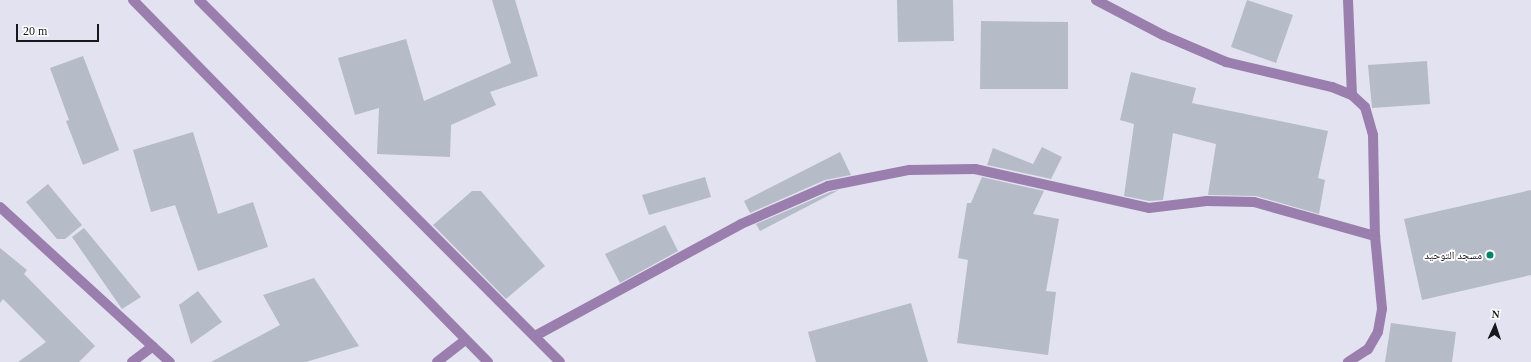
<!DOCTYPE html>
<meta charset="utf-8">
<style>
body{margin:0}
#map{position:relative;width:1531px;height:362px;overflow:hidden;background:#e3e2f0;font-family:"Times New Roman","Noto Naskh Arabic",serif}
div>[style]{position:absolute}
.building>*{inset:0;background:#b5bbc7}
.street>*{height:10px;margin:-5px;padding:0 5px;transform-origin:5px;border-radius:5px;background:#9a7ead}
.dots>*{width:11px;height:11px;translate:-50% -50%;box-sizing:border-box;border:2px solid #fff;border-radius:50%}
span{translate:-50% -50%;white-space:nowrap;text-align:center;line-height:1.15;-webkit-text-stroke:3.5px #fff;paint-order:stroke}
.poi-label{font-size:11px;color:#18181c}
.right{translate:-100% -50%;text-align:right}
.north{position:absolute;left:1475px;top:306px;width:40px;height:40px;-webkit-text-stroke:3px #fff;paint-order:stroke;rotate:3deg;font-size:11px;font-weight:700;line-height:16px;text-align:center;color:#18181c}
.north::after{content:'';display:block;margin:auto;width:14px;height:18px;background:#18181c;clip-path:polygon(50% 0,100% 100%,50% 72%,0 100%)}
.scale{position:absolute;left:16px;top:24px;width:83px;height:18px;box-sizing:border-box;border:2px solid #18181c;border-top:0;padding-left:5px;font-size:12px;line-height:14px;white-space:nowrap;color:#18181c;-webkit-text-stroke:3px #fff;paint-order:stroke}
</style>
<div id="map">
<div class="building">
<i style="clip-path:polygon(492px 0,515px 0,538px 76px,490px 92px,496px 105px,451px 125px,450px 157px,377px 154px,379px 108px,355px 115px,338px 58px,406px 39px,424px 101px,511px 63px)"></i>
<i style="clip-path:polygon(897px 0,953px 0,954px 41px,898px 42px)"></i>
<i style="clip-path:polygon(1247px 0,1293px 15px,1276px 63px,1231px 47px)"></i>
<i style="clip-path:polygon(981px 21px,1068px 22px,1068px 89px,980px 89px)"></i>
<i style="clip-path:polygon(83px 56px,119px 150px,83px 165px,66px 121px,69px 120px,50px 68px)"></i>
<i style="clip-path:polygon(1427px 61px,1430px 104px,1372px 108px,1368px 65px)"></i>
<i style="clip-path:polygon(1131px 72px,1196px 88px,1192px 103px,1328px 131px,1318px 178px,1325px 180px,1319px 214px,1256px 196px,1208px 195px,1216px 144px,1173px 133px,1163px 200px,1149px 201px,1124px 196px,1134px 124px,1120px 120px)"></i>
<i style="clip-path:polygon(193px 132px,218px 214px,253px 202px,268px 247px,198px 271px,175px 205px,151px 212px,133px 150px)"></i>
<i style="clip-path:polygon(1042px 147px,1062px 157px,1051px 179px,987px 165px,993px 148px,1033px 164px)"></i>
<i style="clip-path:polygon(840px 152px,851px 175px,825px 180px,750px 213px,744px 201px)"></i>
<i style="clip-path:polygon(705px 177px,711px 197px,649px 215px,642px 195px)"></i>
<i style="clip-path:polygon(982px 177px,1044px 191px,1033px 214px,1059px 219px,1046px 291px,1056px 292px,1048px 355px,957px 343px,968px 260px,958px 258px,967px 203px,971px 203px)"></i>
<i style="clip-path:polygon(48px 184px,82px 225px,65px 239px,57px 239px,26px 202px)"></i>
<i style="clip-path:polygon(839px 190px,760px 231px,756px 224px,830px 192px)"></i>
<i style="clip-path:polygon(1531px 190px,1531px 275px,1422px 300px,1404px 219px)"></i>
<i style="clip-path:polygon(472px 191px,481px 191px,545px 266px,506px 299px,433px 225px)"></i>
<i style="clip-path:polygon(665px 225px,678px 251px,620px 283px,605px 254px)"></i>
<i style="clip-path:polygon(84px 228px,141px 297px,122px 309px,72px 237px)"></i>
<i style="clip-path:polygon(0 248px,27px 270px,24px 274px,95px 346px,79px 362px,18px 362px,46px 342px,3px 299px,0 303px)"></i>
<i style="clip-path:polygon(314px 278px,359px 346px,306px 362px,211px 362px,280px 325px,263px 295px)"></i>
<i style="clip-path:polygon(198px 291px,222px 322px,191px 344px,179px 305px)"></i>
<i style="clip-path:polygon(911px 303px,928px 362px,816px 362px,808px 332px)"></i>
<i style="clip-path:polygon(1391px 323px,1456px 332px,1452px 362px,1385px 362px)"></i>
</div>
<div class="street">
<i style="left:133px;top:0;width:507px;rotate:45.56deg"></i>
<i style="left:199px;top:0;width:511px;rotate:45.08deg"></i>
<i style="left:1096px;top:0;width:76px;rotate:27.6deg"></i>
<i style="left:1163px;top:35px;width:69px;rotate:23.2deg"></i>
<i style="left:1226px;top:62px;width:109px;rotate:13.3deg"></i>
<i style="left:1332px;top:87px;width:22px;rotate:22deg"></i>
<i style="left:1352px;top:95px;width:18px;rotate:43deg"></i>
<i style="left:1365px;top:107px;width:29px;rotate:74deg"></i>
<i style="left:1373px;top:135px;width:101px;rotate:88.9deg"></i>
<i style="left:1375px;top:236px;width:73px;rotate:84.5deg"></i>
<i style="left:1382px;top:309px;width:23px;rotate:100deg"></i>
<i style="left:1378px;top:332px;width:20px;rotate:120deg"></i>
<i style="left:1368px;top:349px;width:24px;rotate:147deg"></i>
<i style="left:1348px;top:0;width:95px;rotate:87.6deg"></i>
<i style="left:0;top:207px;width:230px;rotate:42.4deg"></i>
<i style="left:535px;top:336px;width:234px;rotate:-28.5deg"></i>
<i style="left:741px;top:224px;width:95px;rotate:-23.6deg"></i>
<i style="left:828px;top:186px;width:83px;rotate:-11.2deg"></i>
<i style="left:909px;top:170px;width:66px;rotate:-0.9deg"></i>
<i style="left:975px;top:169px;width:178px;rotate:12.6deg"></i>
<i style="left:1149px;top:208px;width:58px;rotate:-6.9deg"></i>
<i style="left:1207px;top:201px;width:47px;rotate:1.2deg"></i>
<i style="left:1254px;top:202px;width:126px;rotate:15.7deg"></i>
<i style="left:132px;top:362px;width:26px;rotate:-37deg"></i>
<i style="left:437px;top:362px;width:36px;rotate:-38deg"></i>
</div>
<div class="dots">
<i style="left:1490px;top:255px;background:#028365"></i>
</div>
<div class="poi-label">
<span class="right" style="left:1482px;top:255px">مسجد التوحيد</span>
</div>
<div class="north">N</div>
<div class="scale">20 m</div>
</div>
